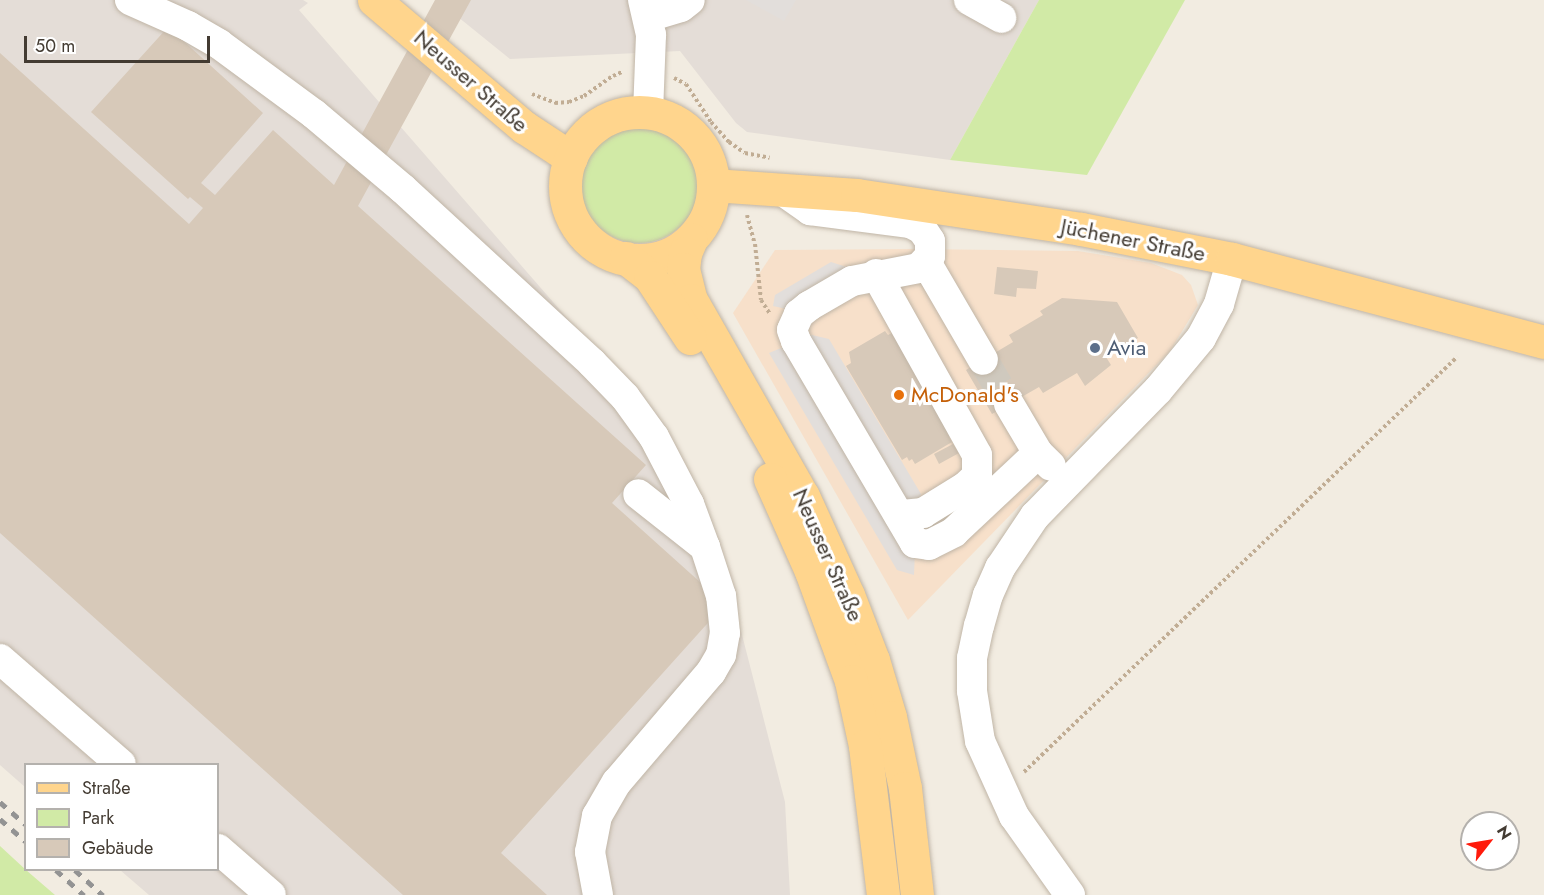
<!DOCTYPE html>
<meta charset="utf-8">
<style>
body{margin:0}
#map{position:relative;width:1544px;height:895px;overflow:hidden;background:#f2ece1;font-family:Jost,sans-serif}
div>[style]{position:absolute}
.commercial>*{inset:0;background:#f7e0ca}
.industrial>*{inset:0;background:#e4ddd7}
.green>*{inset:0;background:#d1eaa6}
.round{border-radius:50%}
.parking>*{inset:0;background:#e2dedb}
.building>*{inset:0;background:#d7c9b9}
.minor-tunnel>*{height:30px;margin-top:-15px;transform-origin:0;background:repeating-linear-gradient(90deg,#cfc9be 0 30px,transparent 0 45px)}
.path>*{height:4px;margin-top:-2px;transform-origin:0;background:repeating-linear-gradient(90deg,#c1ad94 0 3px,transparent 0 6px)}
.roads{filter:drop-shadow(0 0 2px #c0b5a6) drop-shadow(0 0 2px #c0b5a6)}
.minor>*{height:30px;margin:-15px;padding:0 15px;transform-origin:15px;border-radius:15px;background:#fff}
.major>*{height:33px;margin:-16.5px;padding:0 16.5px;transform-origin:16.5px;border-radius:16.5px;background:#ffd58d}
.major>.ring{margin:-16.5px;padding:0;box-sizing:content-box;background:none;border:33px solid #ffd58d;border-radius:50%}
.rail>*{height:4.5px;margin-top:-2.25px;transform-origin:0;background:repeating-linear-gradient(90deg,#939393 0 8px,transparent 0 16px)}
.dots>*{width:16px;height:16px;translate:-50% -50%;box-sizing:border-box;border:3px solid #fff;border-radius:50%}
span{translate:-50% -50%;white-space:nowrap;text-align:center;line-height:1.15;-webkit-text-stroke:6px #fff;paint-order:stroke}
.street-label{font-size:22px;color:#433b32}
.service-label{font-size:22px;color:#4e5e75}
.left{translate:0 -50%;text-align:left}
.food-label{font-size:22px;color:#c56008}
.legend{position:absolute;left:24px;top:763px;width:195px;height:108px;box-sizing:border-box;background:#fff;border:2px solid #b4b1ad;margin:0;padding:8px 10px;list-style:none;font-size:18px;color:#433b32}
.legend li{display:flex;align-items:center;gap:12px;height:30px}
.legend b{width:30px;border:2px solid #b4b1ad}
.north{position:absolute;left:1460px;top:811px;width:60px;height:60px;box-sizing:border-box;background:#fff;border:2px solid #b4b1ad;border-radius:50%;rotate:59deg;font-size:16px;font-weight:700;line-height:24px;text-align:center;color:#433b32}
.north::after{content:'';display:block;margin:auto;width:21px;height:27px;background:#ff1b0b;clip-path:polygon(50% 0,100% 100%,50% 72%,0 100%)}
.scale{position:absolute;left:24px;top:36px;width:186px;height:27px;box-sizing:border-box;border:3px solid #433b32;border-top:0;padding-left:8px;font-size:18px;line-height:21px;white-space:nowrap;color:#433b32;-webkit-text-stroke:4px #fff;paint-order:stroke}
</style>
<div id="map">
<div class="commercial">
<i style="clip-path:polygon(916px 249px,1078px 251px,1151px 263px,1182px 275px,1191px 285px,1198px 305px,1170px 351px,908px 620px,733px 313px,775px 250px)"></i>
</div>
<div class="industrial">
<i style="clip-path:polygon(0 0,303px 0,308px 3px,299px 10px,640px 402px,731px 592px,785px 802px,790px 895px,149px 895px,120px 870px,218px 870px,218px 764px,26px 764px,25px 787px,0 765px)"></i>
<i style="clip-path:polygon(437px 0,1039px 0,950px 160px,747px 132px,736px 123px,680px 51px,510px 59px)"></i>
</div>
<div class="green">
<i style="clip-path:polygon(1039px 0,1185px 0,1087px 175px,950px 160px)"></i>
<i class="round" style="left:579px;top:123px;width:120px;height:120px"></i>
<i style="clip-path:polygon(0 846px,26px 870px,55px 895px,0 895px)"></i>
</div>
<div class="parking">
<i style="clip-path:polygon(746px 0,796px 0,784px 21px)"></i>
<i style="clip-path:polygon(831px 262px,856px 270px,791px 310px,773px 306px,775px 295px)"></i>
<i style="clip-path:polygon(812px 335px,829px 339px,921px 494px,917px 506px,914px 575px,897px 570px,769px 353px)"></i>
</div>
<div class="building">
<i style="clip-path:polygon(435px 0,471px 0,358px 206px,646px 465px,612px 503px,710px 591px,715px 615px,501px 853px,547px 895px,403px 895px,0 533px,0 53px,189px 224px,203px 208px,190px 197px,188px 199px,91px 112px,168px 27px,263px 113px,201px 183px,215px 195px,273px 130px,334px 185px)"></i>
<i style="clip-path:polygon(997px 267px,1038px 271px,1036px 289px,1017px 288px,1016px 297px,994px 294px)"></i>
<i style="clip-path:polygon(1062px 298px,1117px 302px,1138px 338px,1106px 357px,1111px 365px,1085px 386px,1077px 373px,1043px 393px,1039px 387px,992px 414px,966px 370px,1013px 342px,1009px 335px,1043px 315px,1040px 311px)"></i>
<i style="clip-path:polygon(885px 331px,888px 335px,892px 333px,894px 337px,899px 334px,951px 435px,949px 437px,952px 442px,915px 464px,912px 459px,909px 461px,907px 457px,902px 460px,846px 366px,851px 363px,849px 352px)"></i>
<i style="clip-path:polygon(953px 444px,959px 453px,939px 464px,934px 454px)"></i>
</div>
<div class="minor-tunnel">
<i style="left:983px;top:360px;width:51px;rotate:59.4deg"></i>
</div>
<div class="path">
<i style="left:674px;top:78px;width:13px;rotate:27deg"></i>
<i style="left:686px;top:84px;width:45px;rotate:56.7deg"></i>
<i style="left:711px;top:122px;width:27px;rotate:48deg"></i>
<i style="left:729px;top:142px;width:19px;rotate:35deg"></i>
<i style="left:745px;top:153px;width:25px;rotate:11deg"></i>
<i style="left:532px;top:94px;width:25px;rotate:21deg"></i>
<i style="left:555px;top:103px;width:14px;rotate:-4deg"></i>
<i style="left:569px;top:102px;width:16px;rotate:-22deg"></i>
<i style="left:584px;top:96px;width:35px;rotate:-35deg"></i>
<i style="left:613px;top:76px;width:10px;rotate:-24deg"></i>
<i style="left:747px;top:215px;width:30px;rotate:75deg"></i>
<i style="left:755px;top:244px;width:56px;rotate:83.9deg"></i>
<i style="left:761px;top:300px;width:17px;rotate:57deg"></i>
<i style="left:1024px;top:772px;width:600px;rotate:-43.78deg"></i>
</div>
<div class="roads">
<div class="minor">
<i style="left:130px;top:0;width:64px;rotate:24.1deg"></i>
<i style="left:188px;top:26px;width:36px;rotate:30deg"></i>
<i style="left:219px;top:44px;width:118px;rotate:36.4deg"></i>
<i style="left:314px;top:114px;width:116px;rotate:40.1deg"></i>
<i style="left:403px;top:189px;width:257px;rotate:42.6deg"></i>
<i style="left:592px;top:363px;width:47px;rotate:45.9deg"></i>
<i style="left:625px;top:397px;width:49px;rotate:54.1deg"></i>
<i style="left:654px;top:437px;width:76px;rotate:62.4deg"></i>
<i style="left:689px;top:504px;width:46px;rotate:69.6deg"></i>
<i style="left:643px;top:0;width:36px;rotate:77deg"></i>
<i style="left:651px;top:35px;width:77px;rotate:92.2deg"></i>
<i style="left:969px;top:0;width:37px;rotate:29deg"></i>
<i style="left:648px;top:17px;width:34px;rotate:-17deg"></i>
<i style="left:681px;top:7px;width:11px;rotate:-38deg"></i>
<i style="left:780px;top:189px;width:37px;rotate:35deg"></i>
<i style="left:810px;top:210px;width:101px;rotate:7.4deg"></i>
<i style="left:910px;top:223px;width:13px;rotate:27deg"></i>
<i style="left:922px;top:229px;width:14px;rotate:56deg"></i>
<i style="left:930px;top:241px;width:15px;rotate:90deg"></i>
<i style="left:930px;top:256px;width:16px;rotate:133deg"></i>
<i style="left:919px;top:268px;width:68px;rotate:169deg"></i>
<i style="left:852px;top:281px;width:50px;rotate:149.8deg"></i>
<i style="left:809px;top:306px;width:13px;rotate:141deg"></i>
<i style="left:799px;top:314px;width:17px;rotate:114deg"></i>
<i style="left:792px;top:330px;width:12px;rotate:70deg"></i>
<i style="left:796px;top:341px;width:234px;rotate:59.5deg"></i>
<i style="left:915px;top:543px;width:14px;rotate:8deg"></i>
<i style="left:929px;top:545px;width:28px;rotate:-27deg"></i>
<i style="left:954px;top:532px;width:115px;rotate:-43.2deg"></i>
<i style="left:926px;top:262px;width:113px;rotate:59.8deg"></i>
<i style="left:876px;top:274px;width:207px;rotate:60.8deg"></i>
<i style="left:977px;top:455px;width:21px;rotate:90deg"></i>
<i style="left:977px;top:476px;width:16px;rotate:137deg"></i>
<i style="left:965px;top:487px;width:49px;rotate:148.2deg"></i>
<i style="left:923px;top:513px;width:24px;rotate:175deg"></i>
<i style="left:1009px;top:404px;width:57px;rotate:59.4deg"></i>
<i style="left:1038px;top:453px;width:18px;rotate:45deg"></i>
<i style="left:0;top:659px;width:160px;rotate:41deg"></i>
<i style="left:218px;top:849px;width:70px;rotate:41deg"></i>
<i style="left:598px;top:895px;width:44px;rotate:-100.5deg"></i>
<i style="left:590px;top:852px;width:37px;rotate:-79deg"></i>
<i style="left:597px;top:816px;width:39px;rotate:-60deg"></i>
<i style="left:617px;top:782px;width:145px;rotate:-49.5deg"></i>
<i style="left:711px;top:672px;width:20px;rotate:-60deg"></i>
<i style="left:721px;top:655px;width:22px;rotate:-80deg"></i>
<i style="left:725px;top:633px;width:37px;rotate:-96deg"></i>
<i style="left:721px;top:596px;width:52px;rotate:-108.1deg"></i>
<i style="left:705px;top:547px;width:85px;rotate:-141.7deg"></i>
<i style="left:1070px;top:895px;width:97px;rotate:-125.3deg"></i>
<i style="left:1014px;top:816px;width:82px;rotate:-114.4deg"></i>
<i style="left:980px;top:741px;width:51px;rotate:-99.1deg"></i>
<i style="left:972px;top:691px;width:33px;rotate:-90deg"></i>
<i style="left:972px;top:658px;width:33px;rotate:-78deg"></i>
<i style="left:979px;top:626px;width:32px;rotate:-74deg"></i>
<i style="left:988px;top:595px;width:30px;rotate:-66deg"></i>
<i style="left:1000px;top:568px;width:63px;rotate:-56.1deg"></i>
<i style="left:1035px;top:516px;width:176px;rotate:-45.7deg"></i>
<i style="left:1158px;top:390px;width:67px;rotate:-50.4deg"></i>
<i style="left:1201px;top:338px;width:38px;rotate:-62deg"></i>
<i style="left:1219px;top:304px;width:47px;rotate:-73.9deg"></i>
</div>
<div class="major">
<i style="left:374px;top:0;width:197px;rotate:40.3deg"></i>
<i style="left:524px;top:127px;width:56px;rotate:33.4deg"></i>
<i class="ring" style="left:565px;top:112px;width:115px;height:115px"></i>
<i style="left:713px;top:185px;width:144px;rotate:4deg"></i>
<i style="left:857px;top:195px;width:227px;rotate:8.6deg"></i>
<i style="left:1081px;top:229px;width:154px;rotate:11.2deg"></i>
<i style="left:1232px;top:259px;width:323px;rotate:14.9deg"></i>
<i style="left:691px;top:239px;width:15px;rotate:113deg"></i>
<i style="left:685px;top:253px;width:16px;rotate:97deg"></i>
<i style="left:683px;top:269px;width:32px;rotate:76deg"></i>
<i style="left:691px;top:300px;width:226px;rotate:60.3deg"></i>
<i style="left:803px;top:496px;width:109px;rotate:65.6deg"></i>
<i style="left:848px;top:595px;width:70px;rotate:69deg"></i>
<i style="left:873px;top:660px;width:59px;rotate:73.4deg"></i>
<i style="left:890px;top:717px;width:73px;rotate:78.1deg"></i>
<i style="left:905px;top:788px;width:108px;rotate:83.6deg"></i>
<i style="left:626px;top:258px;width:31px;rotate:38deg"></i>
<i style="left:650px;top:277px;width:73px;rotate:56.7deg"></i>
<i style="left:770px;top:479px;width:101px;rotate:66deg"></i>
<i style="left:811px;top:571px;width:117px;rotate:70deg"></i>
<i style="left:851px;top:681px;width:66px;rotate:77.8deg"></i>
<i style="left:865px;top:746px;width:150px;rotate:83.1deg"></i>
</div>
</div>
<div class="rail">
<i style="left:0;top:802px;width:35px;rotate:41deg"></i>
<i style="left:0;top:819px;width:35px;rotate:41deg"></i>
<i style="left:56px;top:870px;width:38px;rotate:42deg"></i>
<i style="left:75px;top:870px;width:38px;rotate:42deg"></i>
</div>
<div class="dots">
<i style="left:1095px;top:348px;background:#5c6f8a"></i>
<i style="left:899px;top:395px;background:#e8710a"></i>
</div>
<div class="street-label">
<span style="left:471px;top:81px;rotate:41deg">Neusser Straße</span>
<span style="left:1133px;top:240px;rotate:11deg">Jüchener Straße</span>
<span style="left:828px;top:555px;rotate:66deg">Neusser Straße</span>
</div>
<div class="service-label">
<span class="left" style="left:1107px;top:348px">Avia</span>
</div>
<div class="food-label">
<span class="left" style="left:911px;top:395px">McDonald's</span>
</div>
<ul class="legend">
<li><b style="height:8px;background:#ffd58d"></b>Straße</li>
<li><b style="height:16px;background:#d1eaa6"></b>Park</li>
<li><b style="height:16px;background:#d7c9b9"></b>Gebäude</li>
</ul>
<div class="north">N</div>
<div class="scale">50 m</div>
</div>
